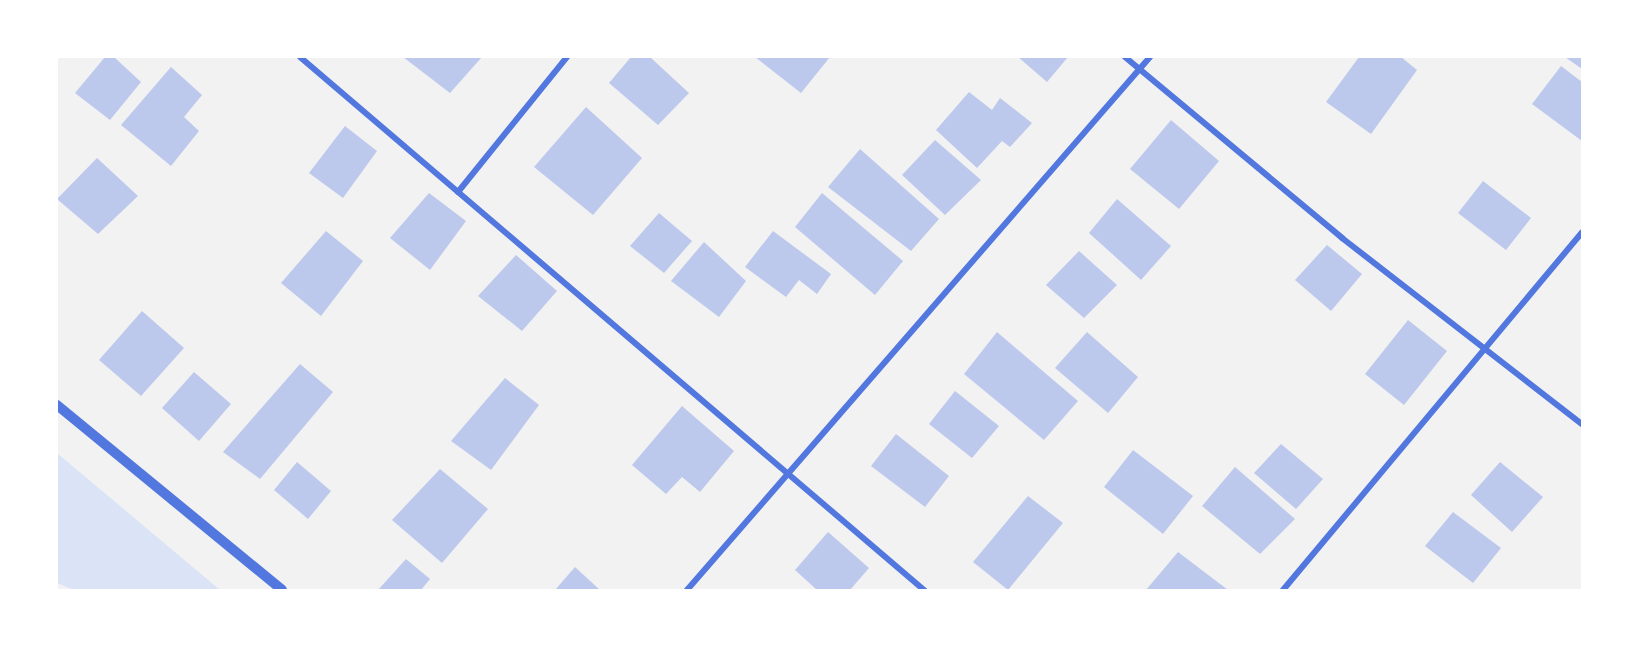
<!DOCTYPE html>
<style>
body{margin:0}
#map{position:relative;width:1639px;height:647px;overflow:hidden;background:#f2f2f2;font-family:Helvetica,sans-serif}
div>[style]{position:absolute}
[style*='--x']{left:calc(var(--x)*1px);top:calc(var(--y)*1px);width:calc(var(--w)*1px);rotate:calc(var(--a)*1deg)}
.green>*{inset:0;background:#dbe4f7}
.building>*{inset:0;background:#bdc9ec}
.minor>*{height:6px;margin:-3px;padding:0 3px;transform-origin:3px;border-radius:3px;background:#5277de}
.tertiary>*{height:10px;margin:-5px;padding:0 5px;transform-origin:5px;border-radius:5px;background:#5277de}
span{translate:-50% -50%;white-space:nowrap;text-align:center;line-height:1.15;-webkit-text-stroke:6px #fff;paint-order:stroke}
.frame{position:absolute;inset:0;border:58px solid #fff;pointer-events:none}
</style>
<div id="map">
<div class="green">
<i style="clip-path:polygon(57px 453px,220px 590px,74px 590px,57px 583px)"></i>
</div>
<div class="building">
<i style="clip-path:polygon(105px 57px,114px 57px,141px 82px,110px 120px,75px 93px)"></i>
<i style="clip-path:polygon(403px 57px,482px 57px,450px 93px)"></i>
<i style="clip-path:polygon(631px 57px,650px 57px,689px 93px,658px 125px,609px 83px)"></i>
<i style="clip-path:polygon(755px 57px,830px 57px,801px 93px)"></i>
<i style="clip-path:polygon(1018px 57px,1068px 57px,1047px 82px)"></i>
<i style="clip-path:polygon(1359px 57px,1401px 57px,1417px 70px,1371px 134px,1326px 102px)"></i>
<i style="clip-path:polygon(1565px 57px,1582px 57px,1582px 69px)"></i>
<i style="clip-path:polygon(1561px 66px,1582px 82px,1582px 141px,1532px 104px)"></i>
<i style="clip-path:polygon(171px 67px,202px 95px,184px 117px,199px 131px,171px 166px,121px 125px)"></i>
<i style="clip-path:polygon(969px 92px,992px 110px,1000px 98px,1032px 123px,1010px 147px,1002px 141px,977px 168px,936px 130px)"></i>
<i style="clip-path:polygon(586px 107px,642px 158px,593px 215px,534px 167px)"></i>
<i style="clip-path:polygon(1171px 120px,1219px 161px,1179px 209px,1130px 169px)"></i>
<i style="clip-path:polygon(345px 126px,377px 151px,343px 198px,309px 173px)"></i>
<i style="clip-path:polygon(935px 140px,981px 180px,945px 215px,902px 175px)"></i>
<i style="clip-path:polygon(860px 149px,939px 219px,911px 251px,828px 187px)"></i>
<i style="clip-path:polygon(97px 158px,138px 196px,98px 234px,57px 199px)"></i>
<i style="clip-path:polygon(1483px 181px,1531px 218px,1506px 250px,1458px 213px)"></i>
<i style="clip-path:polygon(429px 193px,466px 221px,430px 270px,390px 238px)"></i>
<i style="clip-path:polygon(822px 193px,903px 261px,875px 295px,795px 227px)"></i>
<i style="clip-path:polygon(1117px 199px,1171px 246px,1141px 280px,1089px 233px)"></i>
<i style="clip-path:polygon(659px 213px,692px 241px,664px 273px,630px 246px)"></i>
<i style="clip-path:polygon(326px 231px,363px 261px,321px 316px,281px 283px)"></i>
<i style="clip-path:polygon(773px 231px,831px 274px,817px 294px,799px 280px,786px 297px,745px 267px)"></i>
<i style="clip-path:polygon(704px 242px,746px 281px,719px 317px,671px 281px)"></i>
<i style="clip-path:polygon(1327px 245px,1362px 274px,1331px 311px,1295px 280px)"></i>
<i style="clip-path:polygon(1079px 251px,1117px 285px,1084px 318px,1046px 285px)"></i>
<i style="clip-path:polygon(516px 255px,557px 291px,522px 331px,478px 296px)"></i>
<i style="clip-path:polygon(142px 311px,184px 348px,141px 396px,99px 360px)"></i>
<i style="clip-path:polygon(1408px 320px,1447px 351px,1404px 405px,1365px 374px)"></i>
<i style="clip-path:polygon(997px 332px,1078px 401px,1044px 440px,964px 374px)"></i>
<i style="clip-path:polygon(1087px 332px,1138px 377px,1108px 413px,1055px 368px)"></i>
<i style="clip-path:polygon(300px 364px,333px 392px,260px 479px,223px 452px)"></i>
<i style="clip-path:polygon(194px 372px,231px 404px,199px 441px,162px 408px)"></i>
<i style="clip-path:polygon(505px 378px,539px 405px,491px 470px,451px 441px)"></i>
<i style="clip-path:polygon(955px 391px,999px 426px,972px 458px,929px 424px)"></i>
<i style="clip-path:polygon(682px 406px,734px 451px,700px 492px,682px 477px,666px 494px,632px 465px)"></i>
<i style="clip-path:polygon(896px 434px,949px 476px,925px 507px,871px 466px)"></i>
<i style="clip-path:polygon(1281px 444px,1323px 479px,1296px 509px,1254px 473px)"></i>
<i style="clip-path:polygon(1133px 450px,1193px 496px,1163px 534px,1104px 487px)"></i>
<i style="clip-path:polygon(297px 462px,331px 491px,308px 519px,274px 490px)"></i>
<i style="clip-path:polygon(1500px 462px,1543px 497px,1512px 532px,1471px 495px)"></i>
<i style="clip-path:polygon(1235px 467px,1295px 519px,1260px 554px,1202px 506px)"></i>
<i style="clip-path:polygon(440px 469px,488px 509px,442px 563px,392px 520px)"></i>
<i style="clip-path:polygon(1028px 496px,1063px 523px,1008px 590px,973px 562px)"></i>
<i style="clip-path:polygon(1453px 512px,1501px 548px,1473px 583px,1425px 546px)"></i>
<i style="clip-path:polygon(828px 532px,869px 568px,850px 590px,817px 590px,795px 570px)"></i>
<i style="clip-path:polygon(1178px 552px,1228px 590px,1146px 590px)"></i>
<i style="clip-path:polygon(406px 559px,430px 579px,421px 590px,378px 590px)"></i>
<i style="clip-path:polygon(575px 567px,600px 590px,555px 590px)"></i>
</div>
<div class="minor">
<i style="--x:300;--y:57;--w:821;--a:40.5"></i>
<i style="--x:1125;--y:57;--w:283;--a:39.8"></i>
<i style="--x:1342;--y:238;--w:304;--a:37.8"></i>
<i style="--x:458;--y:192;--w:174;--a:-51.1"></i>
<i style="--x:687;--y:590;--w:706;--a:-49.02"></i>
<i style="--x:1283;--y:590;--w:466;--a:-50.1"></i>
</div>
<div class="tertiary">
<i style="--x:57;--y:405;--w:291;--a:39.4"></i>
</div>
<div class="frame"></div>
</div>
